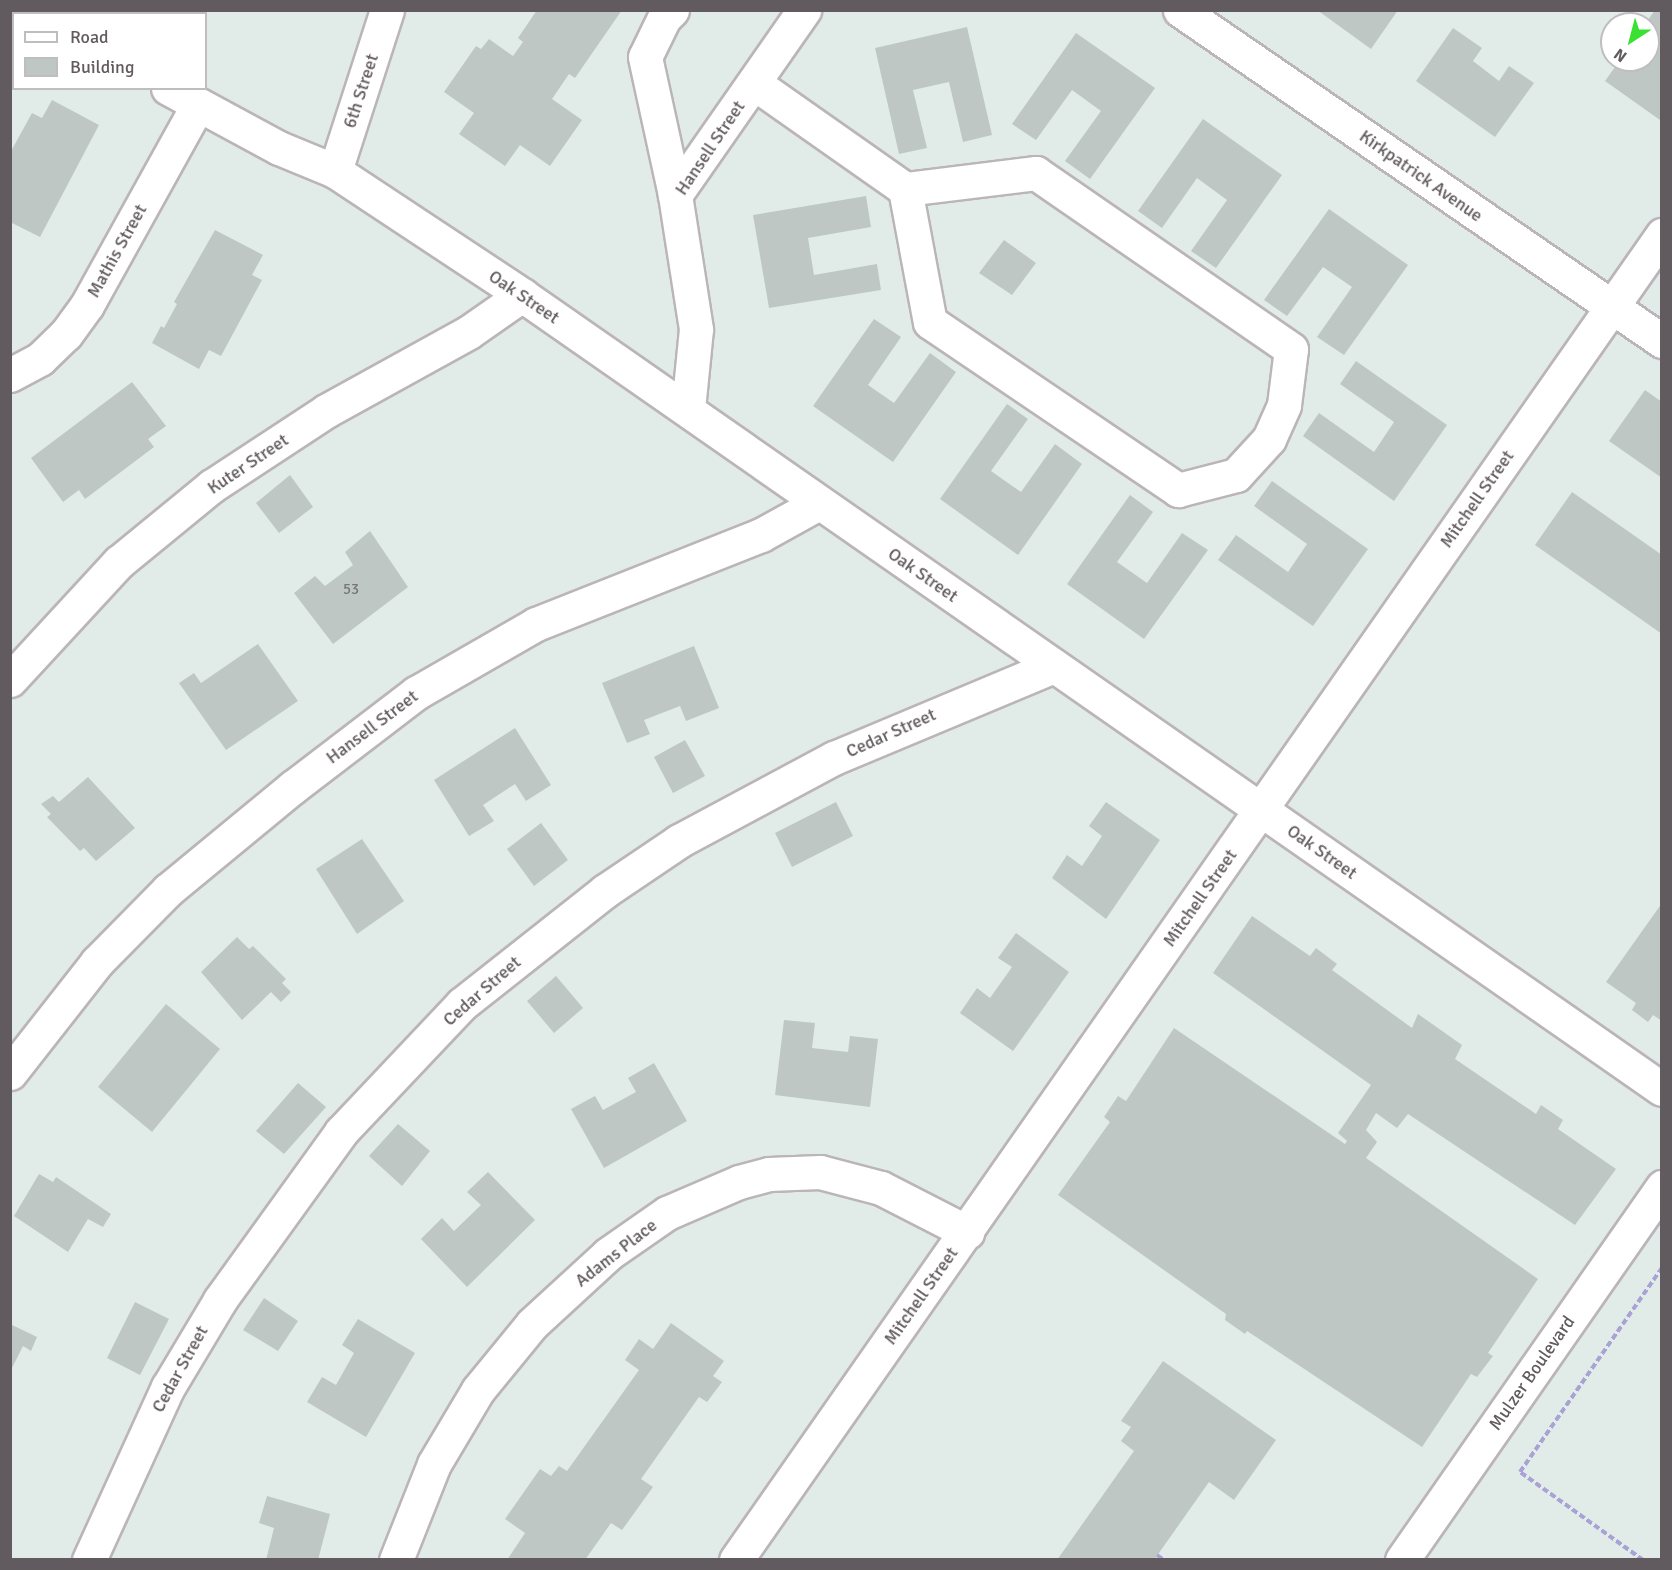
<!DOCTYPE html>
<style>
body{margin:0}
#map{position:relative;width:1672px;height:1570px;overflow:hidden;background:#e1ece8;font-family:Signika,sans-serif}
div>[style]{position:absolute}
[style*='--x']{left:calc(var(--x)*1px);top:calc(var(--y)*1px);width:calc(var(--w)*1px);rotate:calc(var(--a)*1deg)}
.building>*{inset:0;background:#bec7c3}
.path>*{height:4px;margin-top:-2px;transform-origin:0;background:repeating-linear-gradient(90deg,#a9a2d4 0 6px,transparent 0 9px)}
.roads{filter:drop-shadow(2px 0 #bbb4b8) drop-shadow(-2px 0 #bbb4b8) drop-shadow(0 2px #bbb4b8) drop-shadow(0 -2px #bbb4b8)}
.minor>*{height:33px;margin:-16.5px;padding:0 16.5px;transform-origin:16.5px;border-radius:16.5px;background:#fff}
span{translate:-50% -50%;white-space:nowrap;text-align:center;line-height:1.15;-webkit-text-stroke:4.5px #fff;paint-order:stroke}
.number-label{font-size:15px;color:#787577}
.number-label span{-webkit-text-stroke-width:0}
.street-label{font-size:18px;color:#615a5e}
.frame{position:absolute;inset:0;border:12px solid #615a5e;pointer-events:none}
.legend{position:absolute;left:12px;top:12px;width:195px;height:78px;box-sizing:border-box;background:#fff;border:2px solid #c0bdbf;margin:0;padding:8px 10px;list-style:none;font-size:18px;color:#615a5e}
.legend li{display:flex;align-items:center;gap:12px;height:30px}
.legend b{width:30px;border:2px solid #c0bdbf}
.north{position:absolute;left:1600px;top:12px;width:60px;height:60px;box-sizing:border-box;background:#fff;border:2px solid #c0bdbf;border-radius:50%;rotate:216deg;font-size:16px;font-weight:700;line-height:24px;text-align:center;color:#615a5e}
.north::after{content:'';display:block;margin:auto;width:21px;height:27px;background:#3ae132;clip-path:polygon(50% 0,100% 100%,50% 72%,0 100%)}
</style>
<div id="map">
<div class="building">
<i style="clip-path:polygon(537px 10px,622px 10px,575px 78px,569px 74px,552px 99px,582px 120px,550px 166px,520px 145px,505px 166px,459px 134px,474px 113px,444px 92px,476px 46px,481px 49px,489px 39px,513px 56px,523px 42px,518px 38px)"></i>
<i style="clip-path:polygon(1317px 10px,1398px 10px,1371px 49px)"></i>
<i style="clip-path:polygon(1655px 10px,1662px 10px,1660px 120px,1605px 81px,1620px 60px,1638px 68px,1648px 60px,1657px 40px,1648px 34px,1645px 24px)"></i>
<i style="clip-path:polygon(967px 27px,992px 135px,963px 142px,949px 82px,913px 90px,927px 148px,899px 154px,875px 48px)"></i>
<i style="clip-path:polygon(1453px 28px,1482px 48px,1473px 61px,1499px 81px,1509px 66px,1534px 83px,1495px 137px,1416px 81px)"></i>
<i style="clip-path:polygon(1076px 33px,1155px 88px,1090px 179px,1065px 161px,1101px 111px,1072px 90px,1036px 140px,1012px 124px)"></i>
<i style="clip-path:polygon(52px 100px,99px 125px,40px 237px,10px 222px,10px 153px,32px 113px,42px 118px)"></i>
<i style="clip-path:polygon(1203px 119px,1282px 175px,1216px 268px,1191px 251px,1227px 200px,1197px 178px,1162px 228px,1138px 211px)"></i>
<i style="clip-path:polygon(866px 196px,871px 227px,808px 238px,814px 275px,877px 264px,881px 290px,769px 308px,753px 215px)"></i>
<i style="clip-path:polygon(1329px 209px,1408px 265px,1344px 355px,1317px 337px,1352px 287px,1323px 267px,1287px 316px,1264px 300px)"></i>
<i style="clip-path:polygon(215px 230px,263px 255px,252px 275px,262px 280px,221px 356px,209px 350px,199px 369px,152px 343px,161px 326px,164px 328px,177px 304px,174px 302px)"></i>
<i style="clip-path:polygon(1004px 240px,1036px 263px,1012px 295px,979px 273px)"></i>
<i style="clip-path:polygon(874px 319px,901px 337px,868px 385px,894px 403px,930px 353px,956px 372px,893px 462px,813px 406px)"></i>
<i style="clip-path:polygon(1356px 361px,1447px 425px,1394px 501px,1303px 436px,1319px 413px,1374px 452px,1394px 422px,1340px 384px)"></i>
<i style="clip-path:polygon(132px 382px,166px 426px,148px 439px,154px 447px,85px 499px,79px 490px,63px 502px,31px 458px)"></i>
<i style="clip-path:polygon(1645px 390px,1662px 402px,1662px 478px,1609px 441px)"></i>
<i style="clip-path:polygon(1007px 404px,1028px 419px,991px 471px,1021px 492px,1055px 444px,1082px 464px,1018px 555px,940px 499px)"></i>
<i style="clip-path:polygon(290px 475px,313px 507px,279px 533px,256px 503px)"></i>
<i style="clip-path:polygon(1272px 481px,1368px 549px,1313px 626px,1218px 560px,1236px 535px,1288px 572px,1307px 544px,1254px 506px)"></i>
<i style="clip-path:polygon(1572px 492px,1662px 555px,1662px 634px,1535px 545px)"></i>
<i style="clip-path:polygon(1130px 495px,1153px 512px,1117px 562px,1147px 583px,1182px 533px,1208px 550px,1144px 639px,1067px 584px)"></i>
<i style="clip-path:polygon(370px 531px,408px 587px,333px 644px,294px 593px,315px 576px,325px 586px,353px 565px,345px 552px)"></i>
<i style="clip-path:polygon(258px 644px,298px 701px,226px 750px,179px 683px,194px 673px,201px 683px)"></i>
<i style="clip-path:polygon(694px 646px,719px 708px,686px 721px,680px 706px,644px 720px,650px 734px,627px 743px,602px 683px)"></i>
<i style="clip-path:polygon(515px 728px,551px 785px,526px 801px,515px 784px,483px 805px,494px 821px,469px 836px,434px 780px)"></i>
<i style="clip-path:polygon(685px 740px,705px 776px,673px 793px,654px 757px)"></i>
<i style="clip-path:polygon(88px 777px,135px 828px,96px 861px,84px 848px,80px 851px,47px 817px,51px 814px,41px 804px,53px 796px,59px 802px)"></i>
<i style="clip-path:polygon(836px 802px,853px 836px,792px 867px,775px 833px)"></i>
<i style="clip-path:polygon(1106px 802px,1160px 840px,1106px 919px,1052px 878px,1067px 855px,1082px 866px,1102px 836px,1089px 826px)"></i>
<i style="clip-path:polygon(541px 823px,568px 860px,534px 886px,507px 849px)"></i>
<i style="clip-path:polygon(362px 839px,404px 901px,357px 934px,316px 869px)"></i>
<i style="clip-path:polygon(1662px 903px,1662px 1021px,1653px 1015px,1648px 1022px,1632px 1010px,1636px 1003px,1606px 982px)"></i>
<i style="clip-path:polygon(1252px 916px,1310px 956px,1316px 948px,1337px 964px,1332px 970px,1412px 1028px,1418px 1014px,1462px 1045px,1455px 1059px,1536px 1114px,1541px 1105px,1563px 1120px,1558px 1129px,1616px 1169px,1575px 1225px,1408px 1114px,1397px 1128px,1376px 1113px,1366px 1130px,1377px 1142px,1366px 1158px,1538px 1279px,1488px 1353px,1493px 1356px,1477px 1377px,1471px 1374px,1422px 1447px,1247px 1331px,1245px 1334px,1225px 1320px,1226px 1314px,1058px 1195px,1110px 1122px,1104px 1117px,1118px 1096px,1126px 1101px,1174px 1028px,1345px 1144px,1347px 1141px,1338px 1133px,1371px 1085px,1213px 973px)"></i>
<i style="clip-path:polygon(1016px 933px,1069px 972px,1013px 1051px,960px 1013px,977px 988px,990px 998px,1012px 967px,998px 958px)"></i>
<i style="clip-path:polygon(237px 937px,249px 949px,253px 946px,286px 979px,282px 983px,291px 992px,281px 1002px,271px 992px,242px 1020px,201px 972px)"></i>
<i style="clip-path:polygon(556px 976px,583px 1008px,554px 1033px,527px 1001px)"></i>
<i style="clip-path:polygon(166px 1004px,220px 1049px,152px 1132px,98px 1087px)"></i>
<i style="clip-path:polygon(784px 1020px,815px 1023px,812px 1048px,848px 1052px,850px 1036px,878px 1039px,870px 1107px,775px 1095px)"></i>
<i style="clip-path:polygon(654px 1063px,687px 1121px,604px 1168px,571px 1109px,595px 1096px,603px 1110px,636px 1092px,628px 1078px)"></i>
<i style="clip-path:polygon(298px 1083px,326px 1107px,284px 1154px,256px 1131px)"></i>
<i style="clip-path:polygon(398px 1124px,430px 1151px,402px 1186px,369px 1156px)"></i>
<i style="clip-path:polygon(488px 1172px,535px 1220px,467px 1287px,421px 1239px,442px 1218px,454px 1231px,481px 1205px,467px 1192px)"></i>
<i style="clip-path:polygon(39px 1174px,53px 1182px,56px 1177px,111px 1214px,103px 1227px,88px 1219px,68px 1252px,14px 1216px)"></i>
<i style="clip-path:polygon(264px 1298px,298px 1321px,278px 1351px,243px 1330px)"></i>
<i style="clip-path:polygon(135px 1302px,169px 1319px,140px 1375px,107px 1358px)"></i>
<i style="clip-path:polygon(358px 1319px,415px 1353px,366px 1437px,307px 1402px,322px 1377px,336px 1385px,354px 1353px,342px 1345px)"></i>
<i style="clip-path:polygon(671px 1323px,724px 1361px,713px 1376px,722px 1382px,707px 1402px,699px 1397px,641px 1479px,653px 1487px,622px 1530px,611px 1523px,585px 1560px,507px 1560px,525px 1533px,505px 1519px,540px 1469px,551px 1476px,559px 1466px,567px 1471px,639px 1370px,625px 1360px,639px 1339px,653px 1349px)"></i>
<i style="clip-path:polygon(10px 1324px,37px 1337px,31px 1351px,23px 1346px,10px 1372px)"></i>
<i style="clip-path:polygon(1163px 1361px,1276px 1440px,1234px 1500px,1209px 1482px,1154px 1560px,1057px 1560px,1134px 1451px,1121px 1441px,1131px 1427px,1121px 1421px)"></i>
<i style="clip-path:polygon(267px 1496px,330px 1514px,318px 1560px,266px 1560px,274px 1528px,259px 1523px)"></i>
</div>
<div class="path">
<i style="--x:1157;--y:1555;--w:9;--a:36"></i>
<i style="--x:1643;--y:1560;--w:151;--a:-144.4"></i>
<i style="--x:1520;--y:1472;--w:249;--a:-55.2"></i>
</div>
<div class="roads">
<div class="minor">
<i style="--x:19;--y:10;--w:7;--a:34"></i>
<i style="--x:672;--y:10;--w:11;--a:135"></i>
<i style="--x:664;--y:18;--w:43;--a:116"></i>
<i style="--x:645;--y:57;--w:141;--a:77.7"></i>
<i style="--x:1180;--y:10;--w:585;--a:34.48"></i>
<i style="--x:754;--y:83;--w:184;--a:35.1"></i>
<i style="--x:905;--y:189;--w:135;--a:79.4"></i>
<i style="--x:930;--y:322;--w:300;--a:34.1"></i>
<i style="--x:1178;--y:490;--w:60;--a:-14.5"></i>
<i style="--x:1236;--y:475;--w:49;--a:-47.5"></i>
<i style="--x:1269;--y:439;--w:37;--a:-66"></i>
<i style="--x:1284;--y:405;--w:56;--a:-82.9"></i>
<i style="--x:1291;--y:349;--w:310;--a:-145.4"></i>
<i style="--x:1036;--y:173;--w:132;--a:173"></i>
<i style="--x:168;--y:88;--w:126;--a:28.4"></i>
<i style="--x:279;--y:148;--w:61;--a:22.3"></i>
<i style="--x:335;--y:171;--w:224;--a:33.5"></i>
<i style="--x:522;--y:295;--w:1389;--a:34.86"></i>
<i style="--x:335;--y:171;--w:169;--a:-72.1"></i>
<i style="--x:10;--y:375;--w:34;--a:-28"></i>
<i style="--x:40;--y:359;--w:36;--a:-44"></i>
<i style="--x:66;--y:334;--w:36;--a:-54"></i>
<i style="--x:87;--y:305;--w:229;--a:-61"></i>
<i style="--x:688;--y:409;--w:80;--a:-84.3"></i>
<i style="--x:696;--y:329;--w:136;--a:-98.9"></i>
<i style="--x:675;--y:195;--w:226;--a:-55.1"></i>
<i style="--x:10;--y:680;--w:161;--a:-47.3"></i>
<i style="--x:119;--y:562;--w:120;--a:-39.3"></i>
<i style="--x:212;--y:486;--w:136;--a:-33.3"></i>
<i style="--x:326;--y:411;--w:163;--a:-28.9"></i>
<i style="--x:469;--y:332;--w:65;--a:-34.9"></i>
<i style="--x:10;--y:1073;--w:141;--a:-51.9"></i>
<i style="--x:97;--y:962;--w:101;--a:-45.4"></i>
<i style="--x:168;--y:890;--w:162;--a:-39.5"></i>
<i style="--x:293;--y:787;--w:155;--a:-37.4"></i>
<i style="--x:416;--y:693;--w:138;--a:-29.9"></i>
<i style="--x:536;--y:624;--w:242;--a:-21.6"></i>
<i style="--x:761;--y:535;--w:66;--a:-28.9"></i>
<i style="--x:89;--y:1560;--w:190;--a:-65.5"></i>
<i style="--x:168;--y:1387;--w:101;--a:-59.1"></i>
<i style="--x:220;--y:1300;--w:207;--a:-54.2"></i>
<i style="--x:341;--y:1132;--w:176;--a:-46.6"></i>
<i style="--x:462;--y:1004;--w:182;--a:-38.3"></i>
<i style="--x:605;--y:891;--w:89;--a:-34"></i>
<i style="--x:679;--y:841;--w:176;--a:-28.2"></i>
<i style="--x:834;--y:758;--w:238;--a:-22.7"></i>
<i style="--x:396;--y:1560;--w:103;--a:-68.4"></i>
<i style="--x:434;--y:1464;--w:86;--a:-59.3"></i>
<i style="--x:478;--y:1390;--w:85;--a:-50.7"></i>
<i style="--x:532;--y:1324;--w:103;--a:-42.6"></i>
<i style="--x:608;--y:1254;--w:72;--a:-34.8"></i>
<i style="--x:667;--y:1213;--w:78;--a:-23.3"></i>
<i style="--x:739;--y:1182;--w:31;--a:-15"></i>
<i style="--x:769;--y:1174;--w:51;--a:-2.2"></i>
<i style="--x:820;--y:1172;--w:63;--a:14.7"></i>
<i style="--x:881;--y:1188;--w:97;--a:27.1"></i>
<i style="--x:736;--y:1560;--w:1617;--a:-55.05"></i>
<i style="--x:1402;--y:1560;--w:455;--a:-55.1"></i>
</div>
</div>
<div class="number-label">
<span style="left:351px;top:590px">53</span>
</div>
<div class="street-label">
<span style="left:361px;top:91px;rotate:-72deg">6th Street</span>
<span style="left:710px;top:148px;rotate:-56deg">Hansell Street</span>
<span style="left:1421px;top:176px;rotate:35deg">Kirkpatrick Avenue</span>
<span style="left:117px;top:251px;rotate:-61deg">Mathis Street</span>
<span style="left:524px;top:297px;rotate:34deg">Oak Street</span>
<span style="left:248px;top:464px;rotate:-34deg">Kuter Street</span>
<span style="left:1477px;top:499px;rotate:-55deg">Mitchell Street</span>
<span style="left:923px;top:575px;rotate:35deg">Oak Street</span>
<span style="left:372px;top:727px;rotate:-37deg">Hansell Street</span>
<span style="left:891px;top:733px;rotate:-24deg">Cedar Street</span>
<span style="left:1322px;top:852px;rotate:35deg">Oak Street</span>
<span style="left:1200px;top:898px;rotate:-55deg">Mitchell Street</span>
<span style="left:482px;top:991px;rotate:-41deg">Cedar Street</span>
<span style="left:616px;top:1253px;rotate:-38deg">Adams Place</span>
<span style="left:921px;top:1296px;rotate:-55deg">Mitchell Street</span>
<span style="left:180px;top:1369px;rotate:-61deg">Cedar Street</span>
<span style="left:1532px;top:1373px;rotate:-55deg">Mulzer Boulevard</span>
</div>
<div class="frame"></div>
<ul class="legend">
<li><b style="height:8px;background:#fff"></b>Road</li>
<li><b style="height:16px;background:#bec7c3"></b>Building</li>
</ul>
<div class="north">N</div>
</div>
